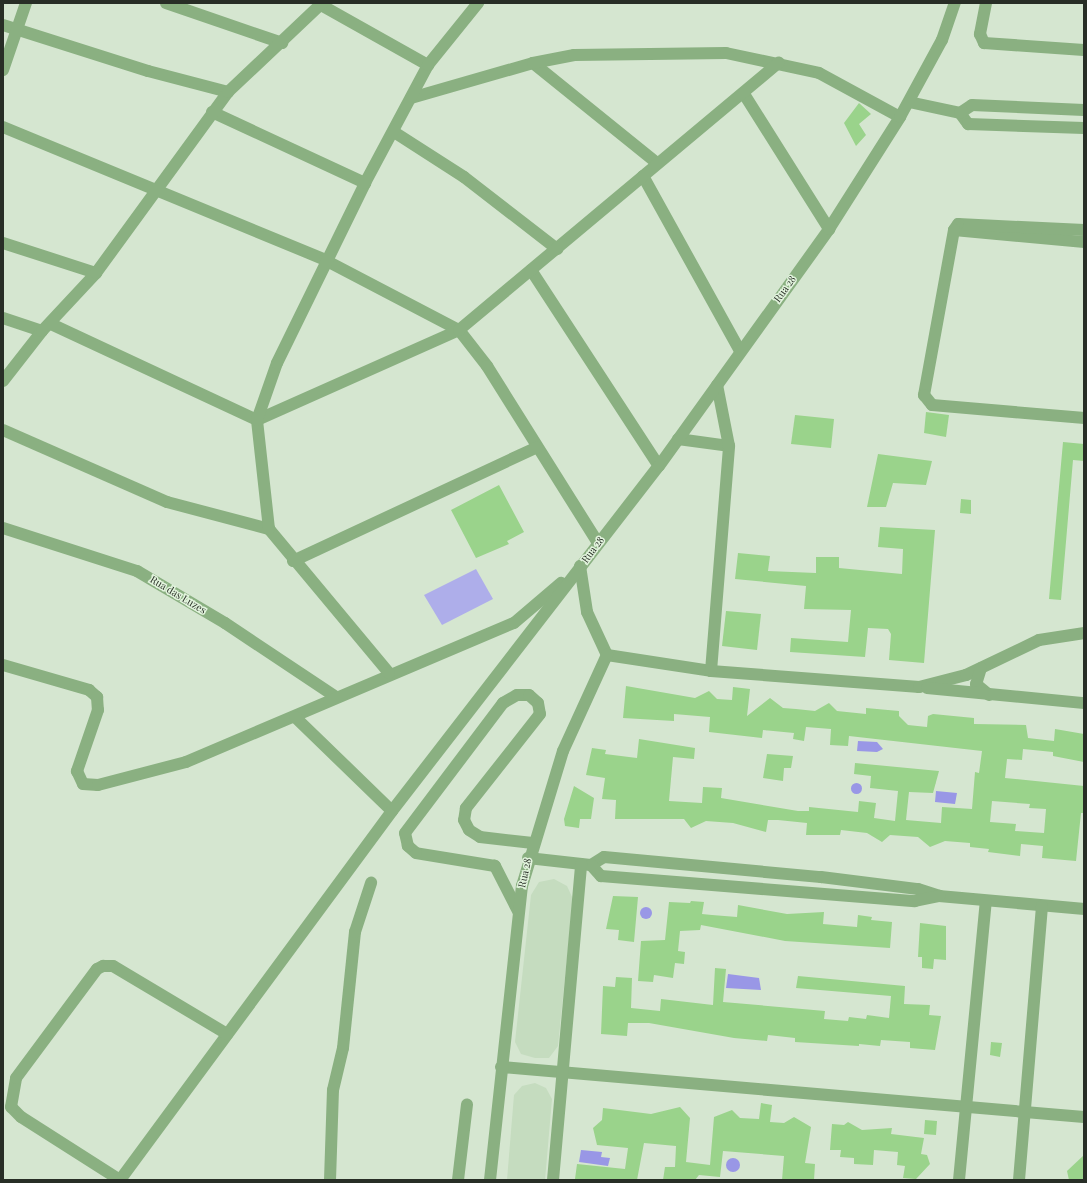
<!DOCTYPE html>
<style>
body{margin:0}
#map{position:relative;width:1087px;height:1183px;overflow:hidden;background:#d5e6d0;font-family:"Playfair Display",serif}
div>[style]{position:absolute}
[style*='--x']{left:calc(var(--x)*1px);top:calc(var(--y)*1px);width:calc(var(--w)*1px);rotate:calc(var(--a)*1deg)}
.built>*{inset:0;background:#c5dcbf}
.green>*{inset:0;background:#aeaeea}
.water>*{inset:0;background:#9997e6}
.round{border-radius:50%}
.building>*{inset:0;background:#9ad38b}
.minor>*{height:12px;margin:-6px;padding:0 6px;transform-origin:6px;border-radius:6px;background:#8ab081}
span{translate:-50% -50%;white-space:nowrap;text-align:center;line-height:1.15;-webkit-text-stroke:3px #e2f4dd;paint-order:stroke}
.street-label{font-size:10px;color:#282e26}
.frame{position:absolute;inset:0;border:4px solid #282e26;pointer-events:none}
</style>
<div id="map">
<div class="built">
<i style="clip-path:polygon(554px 879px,567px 886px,573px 899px,558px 1046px,549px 1058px,535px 1058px,521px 1054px,515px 1042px,531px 895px,539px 882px)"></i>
<i style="clip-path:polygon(535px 1083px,546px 1088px,552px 1099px,545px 1180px,507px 1180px,514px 1095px,522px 1086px)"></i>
</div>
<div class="green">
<i style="clip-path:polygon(476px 569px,493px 599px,442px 625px,424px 595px)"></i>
</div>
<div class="water">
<i style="clip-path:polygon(858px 741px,877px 742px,883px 749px,877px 752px,857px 751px)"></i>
<i class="round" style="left:850.5px;top:782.5px;width:11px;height:11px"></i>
<i style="clip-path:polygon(936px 791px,957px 793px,955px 804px,935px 802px)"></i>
<i class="round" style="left:640px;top:907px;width:12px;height:12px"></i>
<i style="clip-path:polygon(728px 974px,759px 978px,761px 990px,726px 988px)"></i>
<i style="clip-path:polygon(581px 1150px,602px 1152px,601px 1157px,610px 1158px,608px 1166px,579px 1162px)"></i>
<i class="round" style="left:726px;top:1158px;width:14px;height:14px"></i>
</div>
<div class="building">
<i style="clip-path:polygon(859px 103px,871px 114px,859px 124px,866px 135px,856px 146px,844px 123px)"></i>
<i style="clip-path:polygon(926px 412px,949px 415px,946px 437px,924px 433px)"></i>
<i style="clip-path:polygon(795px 415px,834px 419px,831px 448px,791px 444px)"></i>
<i style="clip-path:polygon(1063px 442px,1084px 444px,1084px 461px,1073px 460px,1061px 600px,1049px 599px)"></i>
<i style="clip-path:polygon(878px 454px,932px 461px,926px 485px,893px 483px,886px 507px,867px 507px)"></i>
<i style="clip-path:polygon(499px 485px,524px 532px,507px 541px,509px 544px,476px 558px,451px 510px)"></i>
<i style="clip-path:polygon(961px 499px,971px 500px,971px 514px,960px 513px)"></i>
<i style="clip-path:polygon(880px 527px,935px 530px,924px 663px,889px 660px,891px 634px,888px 629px,868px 628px,865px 657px,790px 652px,791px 638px,848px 642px,851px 610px,804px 609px,806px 586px,735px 579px,738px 553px,770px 556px,768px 571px,816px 573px,816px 557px,839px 557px,839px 568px,902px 574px,903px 549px,878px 547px)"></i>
<i style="clip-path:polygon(726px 611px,761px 614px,757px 650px,722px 646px)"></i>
<i style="clip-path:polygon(evenodd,626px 686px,695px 698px,709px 691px,717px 699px,732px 700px,733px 687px,750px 689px,747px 716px,770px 698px,783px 708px,796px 709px,815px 711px,829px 703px,837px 711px,866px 714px,866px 708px,899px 711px,899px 716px,908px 725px,927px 727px,928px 716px,933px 714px,974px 718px,974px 724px,1026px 725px,1028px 738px,1054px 741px,1055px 729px,1084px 734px,1084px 762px,1053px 756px,1053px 752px,1023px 749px,1022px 760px,1007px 759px,1005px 778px,1084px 786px,1084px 813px,1081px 813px,1076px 861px,1042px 858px,1043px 846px,1021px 844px,1020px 856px,988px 852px,989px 849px,970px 847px,970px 843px,945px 841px,930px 847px,918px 837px,890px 835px,882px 842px,867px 833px,841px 830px,840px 835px,806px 835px,807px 823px,778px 820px,768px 820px,766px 832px,733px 823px,706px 821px,691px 828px,684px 819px,615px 819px,616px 800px,602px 799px,605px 778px,586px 775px,592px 748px,606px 750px,605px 754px,637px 758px,639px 739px,695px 748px,694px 759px,673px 757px,669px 801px,702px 803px,703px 787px,722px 788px,721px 798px,798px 811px,809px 811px,809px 807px,858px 812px,859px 801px,876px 803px,874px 818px,895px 821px,898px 791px,870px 788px,871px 776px,854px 774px,855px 763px,939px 771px,933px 793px,909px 792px,906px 820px,941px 823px,942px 807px,972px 809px,975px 772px,979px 773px,982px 751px,849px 736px,848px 746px,830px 745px,831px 729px,806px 727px,804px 741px,793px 739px,794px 733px,763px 730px,762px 738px,709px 732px,710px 717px,674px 714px,674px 721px,623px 718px,626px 686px,992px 801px,1030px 804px,1029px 808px,1046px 809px,1044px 833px,1015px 831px,1016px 824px,990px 822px,992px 801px)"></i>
<i style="clip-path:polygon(767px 754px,793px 756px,791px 768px,784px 768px,783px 781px,763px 778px)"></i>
<i style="clip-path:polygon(574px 786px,594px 798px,591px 819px,580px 819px,579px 828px,565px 826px,564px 819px)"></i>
<i style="clip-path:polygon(613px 896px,638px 897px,634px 942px,618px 940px,619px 930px,606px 929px)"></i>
<i style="clip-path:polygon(691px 901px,704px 902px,702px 914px,712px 915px,737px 917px,738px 905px,787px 914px,824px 912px,823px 924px,857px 927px,858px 915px,872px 917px,871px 920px,892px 922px,890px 948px,785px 941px,701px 925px,700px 930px,680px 931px,678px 951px,685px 952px,684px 964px,675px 963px,673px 978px,654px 975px,653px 982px,638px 981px,641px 941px,665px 940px,669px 902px,690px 903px)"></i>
<i style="clip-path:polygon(920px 923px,946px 926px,946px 960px,934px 959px,933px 969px,922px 968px,922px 957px,918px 957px)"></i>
<i style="clip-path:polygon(715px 968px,726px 969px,723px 1002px,825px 1011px,824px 1019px,848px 1021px,849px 1017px,866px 1019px,867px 1015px,889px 1018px,891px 996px,796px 988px,798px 976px,905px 986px,904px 1004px,930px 1005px,929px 1015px,941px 1016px,935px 1050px,910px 1048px,910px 1042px,881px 1040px,880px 1046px,859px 1044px,859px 1046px,795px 1042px,795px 1038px,768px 1035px,767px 1041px,734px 1038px,649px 1023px,628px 1023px,627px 1036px,601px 1034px,603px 986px,615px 987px,616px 977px,632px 978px,631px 1008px,660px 1011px,661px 999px,713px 1005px)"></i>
<i style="clip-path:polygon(991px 1042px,1002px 1043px,1000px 1057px,990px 1055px)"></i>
<i style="clip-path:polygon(761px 1103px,772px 1105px,770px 1122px,784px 1123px,794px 1117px,811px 1127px,805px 1163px,815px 1164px,814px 1180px,782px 1180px,784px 1156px,723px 1151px,720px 1177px,699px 1175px,695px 1180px,663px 1180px,665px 1167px,675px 1167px,676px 1146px,644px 1143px,637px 1180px,575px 1179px,577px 1164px,625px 1169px,628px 1148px,597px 1145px,593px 1128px,602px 1120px,603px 1108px,651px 1114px,680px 1107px,690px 1118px,686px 1162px,710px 1165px,714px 1117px,732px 1110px,740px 1118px,759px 1119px)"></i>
<i style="clip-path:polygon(925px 1120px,937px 1121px,936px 1135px,924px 1134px)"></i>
<i style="clip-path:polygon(848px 1122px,862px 1130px,892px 1128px,891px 1134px,924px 1138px,921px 1154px,927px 1155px,930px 1164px,916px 1179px,903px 1178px,905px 1166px,897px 1165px,898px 1152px,874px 1150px,873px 1165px,854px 1164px,854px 1158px,840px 1157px,841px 1150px,830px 1150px,832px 1124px,844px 1125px)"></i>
<i style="clip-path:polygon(1084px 1155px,1084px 1180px,1069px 1180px,1067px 1171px)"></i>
</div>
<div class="minor">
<i style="--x:166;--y:3;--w:123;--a:19"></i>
<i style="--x:986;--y:3;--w:32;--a:101"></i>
<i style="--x:980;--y:34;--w:10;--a:66"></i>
<i style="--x:984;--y:43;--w:100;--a:4"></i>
<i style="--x:321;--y:5;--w:123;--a:29.3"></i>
<i style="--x:3;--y:25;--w:152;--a:17.6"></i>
<i style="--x:148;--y:71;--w:83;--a:14.7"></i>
<i style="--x:533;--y:63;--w:159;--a:38.9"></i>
<i style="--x:3;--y:70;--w:71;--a:-71.1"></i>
<i style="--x:744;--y:94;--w:160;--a:57.8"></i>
<i style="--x:411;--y:98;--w:127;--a:-16"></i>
<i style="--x:533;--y:63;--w:42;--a:-11"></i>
<i style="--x:574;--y:55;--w:152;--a:-0.8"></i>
<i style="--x:726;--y:53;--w:95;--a:12.1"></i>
<i style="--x:819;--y:73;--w:92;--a:28.5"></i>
<i style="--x:909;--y:102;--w:52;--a:12.2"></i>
<i style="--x:960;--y:113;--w:14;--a:54"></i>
<i style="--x:968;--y:124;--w:116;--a:2"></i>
<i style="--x:212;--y:112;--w:169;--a:24.9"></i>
<i style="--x:960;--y:113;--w:14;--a:-34"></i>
<i style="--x:972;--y:105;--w:112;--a:2.6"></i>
<i style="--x:3;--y:127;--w:348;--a:22.4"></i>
<i style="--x:325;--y:260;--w:151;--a:27.6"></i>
<i style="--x:459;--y:330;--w:46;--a:52.1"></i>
<i style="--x:487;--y:366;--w:209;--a:57.9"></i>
<i style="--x:394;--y:132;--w:83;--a:32.7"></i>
<i style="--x:464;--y:177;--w:118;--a:37.7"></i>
<i style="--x:643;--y:176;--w:200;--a:61"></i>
<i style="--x:954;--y:230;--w:131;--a:5.3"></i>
<i style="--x:1084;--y:230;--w:126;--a:-177.3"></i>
<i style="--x:958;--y:224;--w:7;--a:124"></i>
<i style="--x:954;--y:230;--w:168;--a:100.3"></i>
<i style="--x:924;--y:395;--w:13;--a:51"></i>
<i style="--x:932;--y:405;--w:153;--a:4.9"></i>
<i style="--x:3;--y:243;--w:98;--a:17.9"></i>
<i style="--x:531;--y:270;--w:234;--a:56.9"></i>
<i style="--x:3;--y:318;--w:41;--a:18.4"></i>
<i style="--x:51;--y:324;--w:227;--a:25"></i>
<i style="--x:257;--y:420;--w:221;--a:-24"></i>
<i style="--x:459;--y:330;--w:417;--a:-39.9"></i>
<i style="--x:3;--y:381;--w:63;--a:-52"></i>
<i style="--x:42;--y:331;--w:79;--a:-47"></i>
<i style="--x:96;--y:273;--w:224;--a:-53.9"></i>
<i style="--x:228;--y:92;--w:129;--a:-43.4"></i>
<i style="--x:3;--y:430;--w:179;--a:23.7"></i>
<i style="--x:167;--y:502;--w:106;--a:14.8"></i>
<i style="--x:678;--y:439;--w:51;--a:7.8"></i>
<i style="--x:3;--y:528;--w:141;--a:17.8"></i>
<i style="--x:137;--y:571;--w:102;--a:30.6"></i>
<i style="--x:225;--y:623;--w:133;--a:33.7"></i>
<i style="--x:293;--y:561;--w:269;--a:-25"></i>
<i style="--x:580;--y:566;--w:47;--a:81.3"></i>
<i style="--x:587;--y:612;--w:47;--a:65.1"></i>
<i style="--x:607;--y:655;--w:105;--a:8.7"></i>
<i style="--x:711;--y:671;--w:209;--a:4.4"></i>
<i style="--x:919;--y:687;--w:49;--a:-14.3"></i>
<i style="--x:966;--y:675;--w:81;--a:-25.6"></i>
<i style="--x:1039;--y:640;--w:46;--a:-8.8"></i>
<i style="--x:3;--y:665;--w:90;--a:16.2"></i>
<i style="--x:89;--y:690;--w:11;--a:41"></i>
<i style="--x:97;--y:697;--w:13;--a:86"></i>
<i style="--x:98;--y:710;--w:65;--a:109"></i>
<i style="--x:77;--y:771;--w:14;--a:65"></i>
<i style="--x:83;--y:784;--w:15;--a:4"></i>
<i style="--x:98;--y:785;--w:91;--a:-14.6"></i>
<i style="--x:186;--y:762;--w:356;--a:-23"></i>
<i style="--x:514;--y:623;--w:62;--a:-40.4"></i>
<i style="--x:981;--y:668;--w:17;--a:107"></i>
<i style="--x:976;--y:684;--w:17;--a:40"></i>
<i style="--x:711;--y:671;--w:226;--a:-85.4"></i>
<i style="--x:729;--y:446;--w:62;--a:-101.1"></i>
<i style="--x:389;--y:673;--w:187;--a:-129.8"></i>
<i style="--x:269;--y:529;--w:110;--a:-96.3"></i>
<i style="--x:257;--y:420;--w:60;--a:-70.7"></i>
<i style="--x:277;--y:363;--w:200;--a:-63.9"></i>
<i style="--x:365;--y:183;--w:134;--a:-61.9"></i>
<i style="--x:428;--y:65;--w:80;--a:-51.1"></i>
<i style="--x:927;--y:688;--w:158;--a:5.5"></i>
<i style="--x:295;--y:717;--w:135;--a:44.1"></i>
<i style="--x:528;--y:858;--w:63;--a:6.3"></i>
<i style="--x:591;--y:865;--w:15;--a:-32"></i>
<i style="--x:604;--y:857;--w:218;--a:5.3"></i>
<i style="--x:821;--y:877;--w:98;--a:7.1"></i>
<i style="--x:918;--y:889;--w:22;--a:18"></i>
<i style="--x:939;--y:896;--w:146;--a:5.1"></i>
<i style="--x:591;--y:865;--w:15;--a:48"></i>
<i style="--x:601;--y:876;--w:315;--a:4.6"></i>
<i style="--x:915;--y:901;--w:25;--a:-12"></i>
<i style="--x:518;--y:911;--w:51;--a:-117.1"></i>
<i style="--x:495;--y:866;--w:80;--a:-170.7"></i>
<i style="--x:416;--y:853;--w:11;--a:-139"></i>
<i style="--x:408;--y:846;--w:13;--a:-103"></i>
<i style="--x:405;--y:833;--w:163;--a:-53"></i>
<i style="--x:503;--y:703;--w:16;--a:-30"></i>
<i style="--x:517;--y:695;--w:12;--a:0"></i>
<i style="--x:529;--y:695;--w:12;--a:42"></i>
<i style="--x:538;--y:703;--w:11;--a:80"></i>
<i style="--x:540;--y:714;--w:120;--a:128.2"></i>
<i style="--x:466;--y:808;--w:12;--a:99"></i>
<i style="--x:464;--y:820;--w:11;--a:63"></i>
<i style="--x:469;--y:830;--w:13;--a:32"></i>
<i style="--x:480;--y:837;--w:53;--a:6.5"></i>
<i style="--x:501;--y:1067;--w:585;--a:4.9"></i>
<i style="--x:120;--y:1180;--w:458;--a:-53.6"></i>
<i style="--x:392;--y:811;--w:436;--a:-52.3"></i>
<i style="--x:659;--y:466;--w:292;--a:-54.3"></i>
<i style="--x:829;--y:229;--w:133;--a:-57.6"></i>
<i style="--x:900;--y:117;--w:88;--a:-61.4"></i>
<i style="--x:942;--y:40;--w:39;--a:-71"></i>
<i style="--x:120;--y:1180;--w:117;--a:-147.5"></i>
<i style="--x:21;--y:1117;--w:14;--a:-135"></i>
<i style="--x:11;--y:1107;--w:29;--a:-80"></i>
<i style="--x:16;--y:1078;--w:136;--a:-53.4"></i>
<i style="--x:97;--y:969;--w:7;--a:-27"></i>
<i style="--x:103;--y:966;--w:10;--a:0"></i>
<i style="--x:113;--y:966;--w:133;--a:30.8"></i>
<i style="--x:330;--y:1180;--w:90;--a:-88.1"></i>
<i style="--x:333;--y:1090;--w:43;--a:-76.6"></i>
<i style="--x:343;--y:1048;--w:117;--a:-84.1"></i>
<i style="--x:355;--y:932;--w:52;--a:-71.9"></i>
<i style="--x:458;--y:1180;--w:76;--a:-83.2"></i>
<i style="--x:490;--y:1180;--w:296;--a:-83.8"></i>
<i style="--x:522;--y:886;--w:141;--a:-73.1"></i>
<i style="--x:563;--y:751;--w:106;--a:-65.4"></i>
<i style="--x:553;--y:1180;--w:317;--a:-84.9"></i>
<i style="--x:959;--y:1180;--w:280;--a:-84.5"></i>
<i style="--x:1019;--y:1180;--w:275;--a:-85.2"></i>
</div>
<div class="street-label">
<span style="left:785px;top:289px;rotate:-54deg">Rua 28</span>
<span style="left:593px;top:550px;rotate:-53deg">Rua 28</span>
<span style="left:178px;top:595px;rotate:31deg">Rua das Luzes</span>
<span style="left:525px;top:873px;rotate:-78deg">Rua 28</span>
</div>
<div class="frame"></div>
</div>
